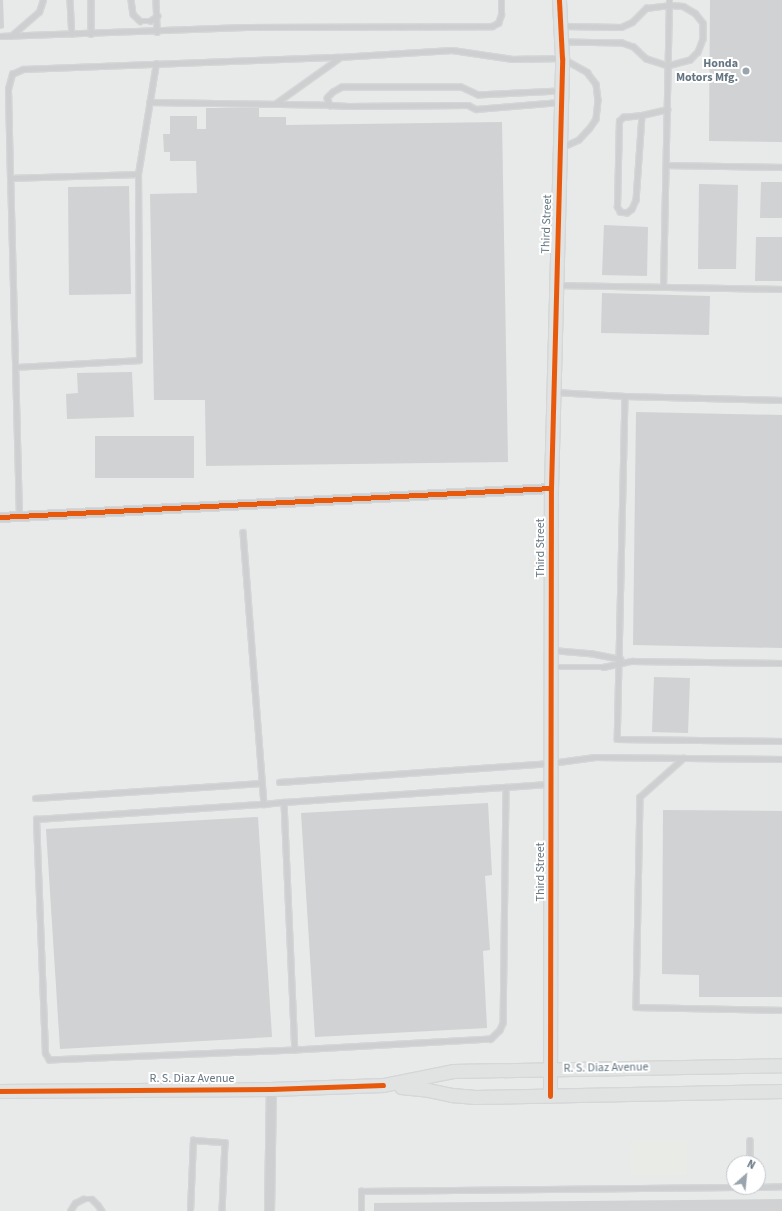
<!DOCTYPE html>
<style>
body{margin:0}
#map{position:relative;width:782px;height:1211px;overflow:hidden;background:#f9f9f9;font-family:"Source Sans 3",sans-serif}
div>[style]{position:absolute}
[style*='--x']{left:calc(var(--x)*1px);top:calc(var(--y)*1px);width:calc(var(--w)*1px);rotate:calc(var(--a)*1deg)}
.built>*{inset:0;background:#e8e9e9}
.green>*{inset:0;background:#e8ebe6}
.building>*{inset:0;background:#d0d2d3}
.roads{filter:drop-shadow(1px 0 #d5d6d7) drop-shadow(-1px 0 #d5d6d7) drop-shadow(0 1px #d5d6d7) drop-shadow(0 -1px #d5d6d7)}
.lane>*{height:4.5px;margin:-2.25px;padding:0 2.25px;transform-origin:2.25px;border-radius:2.25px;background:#cecfd0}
.street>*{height:9px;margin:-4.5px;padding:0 4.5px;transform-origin:4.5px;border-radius:4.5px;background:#cecfd0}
.secondary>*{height:13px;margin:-6.5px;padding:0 6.5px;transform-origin:6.5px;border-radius:6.5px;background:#e1e2e2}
.cycleway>*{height:5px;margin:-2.5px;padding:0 2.5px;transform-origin:2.5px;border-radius:2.5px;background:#e8590c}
.dots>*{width:11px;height:11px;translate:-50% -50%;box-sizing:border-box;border:2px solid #fff;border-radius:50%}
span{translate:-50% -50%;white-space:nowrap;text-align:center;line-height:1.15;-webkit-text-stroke:4px #fff;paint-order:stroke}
.poi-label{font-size:12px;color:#657683;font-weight:700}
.right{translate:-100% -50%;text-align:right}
.street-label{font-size:12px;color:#657683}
.north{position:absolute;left:726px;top:1155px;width:40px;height:40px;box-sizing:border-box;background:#fff;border:1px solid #c1c8cd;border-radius:50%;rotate:27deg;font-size:11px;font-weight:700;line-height:16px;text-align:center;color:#657683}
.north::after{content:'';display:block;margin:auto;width:14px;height:18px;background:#99a4ac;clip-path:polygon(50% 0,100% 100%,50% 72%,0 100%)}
</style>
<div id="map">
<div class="built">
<i style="clip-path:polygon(evenodd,0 0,782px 0,782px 1211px,0 1211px,0 0,734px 1163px,758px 1163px,758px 1187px,734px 1187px,734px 1163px)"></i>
</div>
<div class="green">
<i style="clip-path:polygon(631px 1140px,687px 1140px,687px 1175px,631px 1175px)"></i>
</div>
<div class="building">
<i style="clip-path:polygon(0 0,3px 0,4px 28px,0 29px)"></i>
<i style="clip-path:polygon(710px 0,782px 0,782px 142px,709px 141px)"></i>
<i style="clip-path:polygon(206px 108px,259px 108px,259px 117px,286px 117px,286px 125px,502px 122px,508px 462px,206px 466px,205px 400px,154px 400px,150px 194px,197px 193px,196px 161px,170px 161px,170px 152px,164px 152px,163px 134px,170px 134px,170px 116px,197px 116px,197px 129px,206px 129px)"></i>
<i style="clip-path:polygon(761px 182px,782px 182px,782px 218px,760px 218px)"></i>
<i style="clip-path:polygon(699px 184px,738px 185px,736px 269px,698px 269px)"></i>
<i style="clip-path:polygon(129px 186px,131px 294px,69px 295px,68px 187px)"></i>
<i style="clip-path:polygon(604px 225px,648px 227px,647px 276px,602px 275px)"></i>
<i style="clip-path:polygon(756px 237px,782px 237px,782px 281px,755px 281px)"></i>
<i style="clip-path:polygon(602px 293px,710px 296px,709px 335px,601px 333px)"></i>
<i style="clip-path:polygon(132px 372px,134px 417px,67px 419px,66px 394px,78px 393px,77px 373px)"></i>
<i style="clip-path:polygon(636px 412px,782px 415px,782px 648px,633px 645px)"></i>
<i style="clip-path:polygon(95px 436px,194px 436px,194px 478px,95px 478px)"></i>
<i style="clip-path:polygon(654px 677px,690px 678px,688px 733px,652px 732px)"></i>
<i style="clip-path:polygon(488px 803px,492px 875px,485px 876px,490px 950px,483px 951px,487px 1028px,315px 1037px,301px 813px)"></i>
<i style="clip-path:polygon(663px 810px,782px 811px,782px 997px,699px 997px,699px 975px,662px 974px)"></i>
<i style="clip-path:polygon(258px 817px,272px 1037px,60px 1049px,46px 829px)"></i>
<i style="clip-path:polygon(782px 1199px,782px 1211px,374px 1211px,374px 1203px)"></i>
</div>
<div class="roads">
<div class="lane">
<i style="--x:70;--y:0;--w:34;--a:87"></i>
<i style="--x:91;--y:0;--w:34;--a:90"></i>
<i style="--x:131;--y:0;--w:14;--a:82"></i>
<i style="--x:133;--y:14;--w:10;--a:45"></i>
<i style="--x:140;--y:21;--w:10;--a:0"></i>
<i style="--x:150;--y:21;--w:9;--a:-36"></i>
<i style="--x:156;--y:0;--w:32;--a:88"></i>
<i style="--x:562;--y:26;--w:59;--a:1"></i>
<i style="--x:621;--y:27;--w:12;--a:-24"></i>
<i style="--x:632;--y:22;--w:20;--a:-45"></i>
<i style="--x:646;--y:8;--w:23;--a:-7"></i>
<i style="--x:669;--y:5;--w:14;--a:4"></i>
<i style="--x:683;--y:6;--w:14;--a:30"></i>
<i style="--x:695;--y:13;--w:13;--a:51"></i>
<i style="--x:703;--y:23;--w:16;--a:90"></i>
<i style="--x:703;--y:39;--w:14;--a:111"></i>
<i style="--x:698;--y:52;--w:11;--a:135"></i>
<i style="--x:690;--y:60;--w:23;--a:165"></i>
<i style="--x:668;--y:66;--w:23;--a:-162"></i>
<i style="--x:646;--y:59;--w:18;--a:-137"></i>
<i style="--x:633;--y:47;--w:12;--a:-160"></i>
<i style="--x:622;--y:43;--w:59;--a:-179"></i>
<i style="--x:0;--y:36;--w:245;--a:-2.1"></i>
<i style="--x:245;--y:27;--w:247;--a:-0.2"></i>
<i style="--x:492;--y:26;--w:7;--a:-27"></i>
<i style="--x:498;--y:23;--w:9;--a:-69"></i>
<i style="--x:501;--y:15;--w:15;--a:-90"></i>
<i style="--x:11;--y:36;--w:37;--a:-41"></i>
<i style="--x:39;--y:12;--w:13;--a:-72"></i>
<i style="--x:559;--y:91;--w:81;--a:177.2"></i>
<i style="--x:478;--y:95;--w:19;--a:-155"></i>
<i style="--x:461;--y:87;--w:119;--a:180"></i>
<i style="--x:342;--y:87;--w:10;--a:151"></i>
<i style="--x:333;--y:92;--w:8;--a:135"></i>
<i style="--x:327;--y:98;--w:8;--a:67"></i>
<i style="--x:330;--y:105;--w:18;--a:3"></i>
<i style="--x:348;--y:106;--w:120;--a:-0.5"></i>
<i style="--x:468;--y:105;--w:9;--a:27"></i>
<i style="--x:476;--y:109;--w:84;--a:-4.8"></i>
<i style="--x:149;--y:102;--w:181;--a:0.9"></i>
<i style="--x:276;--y:103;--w:77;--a:-35.5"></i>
<i style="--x:642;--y:115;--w:85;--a:94"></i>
<i style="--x:636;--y:200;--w:10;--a:114"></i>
<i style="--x:632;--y:209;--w:6;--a:141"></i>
<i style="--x:627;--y:213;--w:7;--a:-172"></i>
<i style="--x:620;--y:212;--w:6;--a:-121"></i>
<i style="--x:617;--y:207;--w:86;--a:-88.7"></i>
<i style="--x:619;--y:121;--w:6;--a:-45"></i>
<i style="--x:623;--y:117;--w:19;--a:-6"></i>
<i style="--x:642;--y:115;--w:26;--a:-13"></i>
<i style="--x:666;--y:165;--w:116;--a:1"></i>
<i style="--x:10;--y:178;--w:128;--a:-1.8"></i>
<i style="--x:557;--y:285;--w:225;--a:1"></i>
<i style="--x:663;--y:287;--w:287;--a:-88.8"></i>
<i style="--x:15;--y:367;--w:124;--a:-3.2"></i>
<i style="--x:139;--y:360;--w:186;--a:-90.3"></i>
<i style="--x:138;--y:174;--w:112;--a:-80.8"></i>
<i style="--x:554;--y:392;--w:71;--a:3.2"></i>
<i style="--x:625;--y:396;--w:157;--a:1.5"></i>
<i style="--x:625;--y:396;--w:343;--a:91.3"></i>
<i style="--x:617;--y:739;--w:165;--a:0.7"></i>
<i style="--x:19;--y:516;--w:338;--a:-91.5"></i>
<i style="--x:10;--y:178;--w:89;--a:-91.3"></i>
<i style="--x:8;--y:89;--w:16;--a:-75"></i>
<i style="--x:12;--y:74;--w:12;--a:-24"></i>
<i style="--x:23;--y:69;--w:316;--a:-2.2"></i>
<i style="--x:339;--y:57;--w:113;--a:-3.5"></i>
<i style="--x:452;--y:50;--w:61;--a:8.5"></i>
<i style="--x:512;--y:59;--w:50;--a:-1.1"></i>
<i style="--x:562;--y:58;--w:29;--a:29"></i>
<i style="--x:587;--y:72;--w:15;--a:53"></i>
<i style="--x:596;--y:84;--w:16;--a:83"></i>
<i style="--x:598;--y:100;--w:19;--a:96"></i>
<i style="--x:596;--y:119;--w:11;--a:124"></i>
<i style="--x:590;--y:128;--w:16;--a:133"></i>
<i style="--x:579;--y:140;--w:20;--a:156"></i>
<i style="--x:243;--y:532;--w:273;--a:85.6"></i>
<i style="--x:552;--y:650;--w:38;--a:5"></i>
<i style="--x:590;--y:653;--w:31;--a:11"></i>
<i style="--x:552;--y:667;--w:51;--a:0"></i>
<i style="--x:603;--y:667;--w:30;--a:-12"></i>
<i style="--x:632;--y:661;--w:150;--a:0.8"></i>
<i style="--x:684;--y:758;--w:59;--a:138.4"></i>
<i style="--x:640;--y:797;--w:210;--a:91.1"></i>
<i style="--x:636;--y:1007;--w:146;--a:1.2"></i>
<i style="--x:279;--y:782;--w:273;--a:-4"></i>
<i style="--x:551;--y:763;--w:44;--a:-7.8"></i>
<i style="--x:595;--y:757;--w:187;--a:0.6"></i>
<i style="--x:506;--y:787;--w:236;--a:90.7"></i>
<i style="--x:503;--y:1023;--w:8;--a:113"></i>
<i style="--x:500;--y:1030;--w:13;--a:135"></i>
<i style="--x:491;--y:1039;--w:196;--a:176.8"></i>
<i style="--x:295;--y:1050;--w:246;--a:177.7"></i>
<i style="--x:49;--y:1060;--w:8;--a:-120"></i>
<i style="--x:45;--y:1053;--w:234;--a:-92.2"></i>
<i style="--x:36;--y:819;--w:228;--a:-3.8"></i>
<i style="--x:264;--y:804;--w:20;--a:-6"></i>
<i style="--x:284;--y:802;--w:223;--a:-3.9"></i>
<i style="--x:506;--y:787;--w:43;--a:-4"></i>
<i style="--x:35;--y:798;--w:227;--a:-3.8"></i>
<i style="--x:284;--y:802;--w:248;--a:87.5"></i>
<i style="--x:750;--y:1140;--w:23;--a:90"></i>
<i style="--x:758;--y:1187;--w:24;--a:-2"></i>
<i style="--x:70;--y:1211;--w:9;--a:-58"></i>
<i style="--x:75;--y:1203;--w:9;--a:-27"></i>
<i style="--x:83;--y:1199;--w:9;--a:0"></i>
<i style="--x:92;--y:1199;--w:8;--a:45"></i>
<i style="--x:98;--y:1205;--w:7;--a:56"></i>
<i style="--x:190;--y:1211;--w:71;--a:-87.6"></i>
<i style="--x:193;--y:1140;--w:32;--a:4"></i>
<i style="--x:225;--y:1142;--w:69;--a:92.5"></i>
<i style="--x:361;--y:1211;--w:20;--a:-90"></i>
<i style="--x:361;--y:1191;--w:373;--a:-0.6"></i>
</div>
<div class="street">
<i style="--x:0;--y:517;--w:552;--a:-3.01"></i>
<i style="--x:269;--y:1211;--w:122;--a:-89.1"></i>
</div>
<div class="secondary">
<i style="--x:401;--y:1087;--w:27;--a:6"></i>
<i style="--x:428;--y:1090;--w:25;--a:12"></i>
<i style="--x:452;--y:1095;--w:23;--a:5"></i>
<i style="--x:475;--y:1097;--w:307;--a:-1.1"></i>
<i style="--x:0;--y:1091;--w:271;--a:-0.4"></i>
<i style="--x:271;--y:1089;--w:112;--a:-2"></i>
<i style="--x:383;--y:1085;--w:71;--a:-11.3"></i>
<i style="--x:453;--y:1071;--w:329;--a:-1"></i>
<i style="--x:550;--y:1096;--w:608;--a:-89.91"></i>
<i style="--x:551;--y:488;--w:430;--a:-88.5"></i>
<i style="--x:562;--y:58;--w:58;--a:-93"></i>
</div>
</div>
<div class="cycleway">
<i style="--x:0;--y:517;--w:552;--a:-3.01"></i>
<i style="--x:0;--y:1091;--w:271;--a:-0.4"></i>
<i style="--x:271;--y:1089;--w:112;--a:-2"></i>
<i style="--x:550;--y:1096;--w:608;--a:-89.91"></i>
<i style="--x:551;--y:488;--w:430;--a:-88.5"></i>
<i style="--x:562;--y:58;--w:58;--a:-93"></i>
</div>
<div class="dots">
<i style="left:746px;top:71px;background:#99a4ac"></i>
</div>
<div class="poi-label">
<span class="right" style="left:738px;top:71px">Honda<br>Motors Mfg.</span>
</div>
<div class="street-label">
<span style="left:547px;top:224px;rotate:-88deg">Third Street</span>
<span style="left:541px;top:548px;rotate:-90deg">Third Street</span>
<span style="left:541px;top:872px;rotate:-90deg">Third Street</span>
<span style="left:606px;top:1068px;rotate:-1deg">R. S. Diaz Avenue</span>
<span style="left:192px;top:1079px">R. S. Diaz Avenue</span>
</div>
<div class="north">N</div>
</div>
